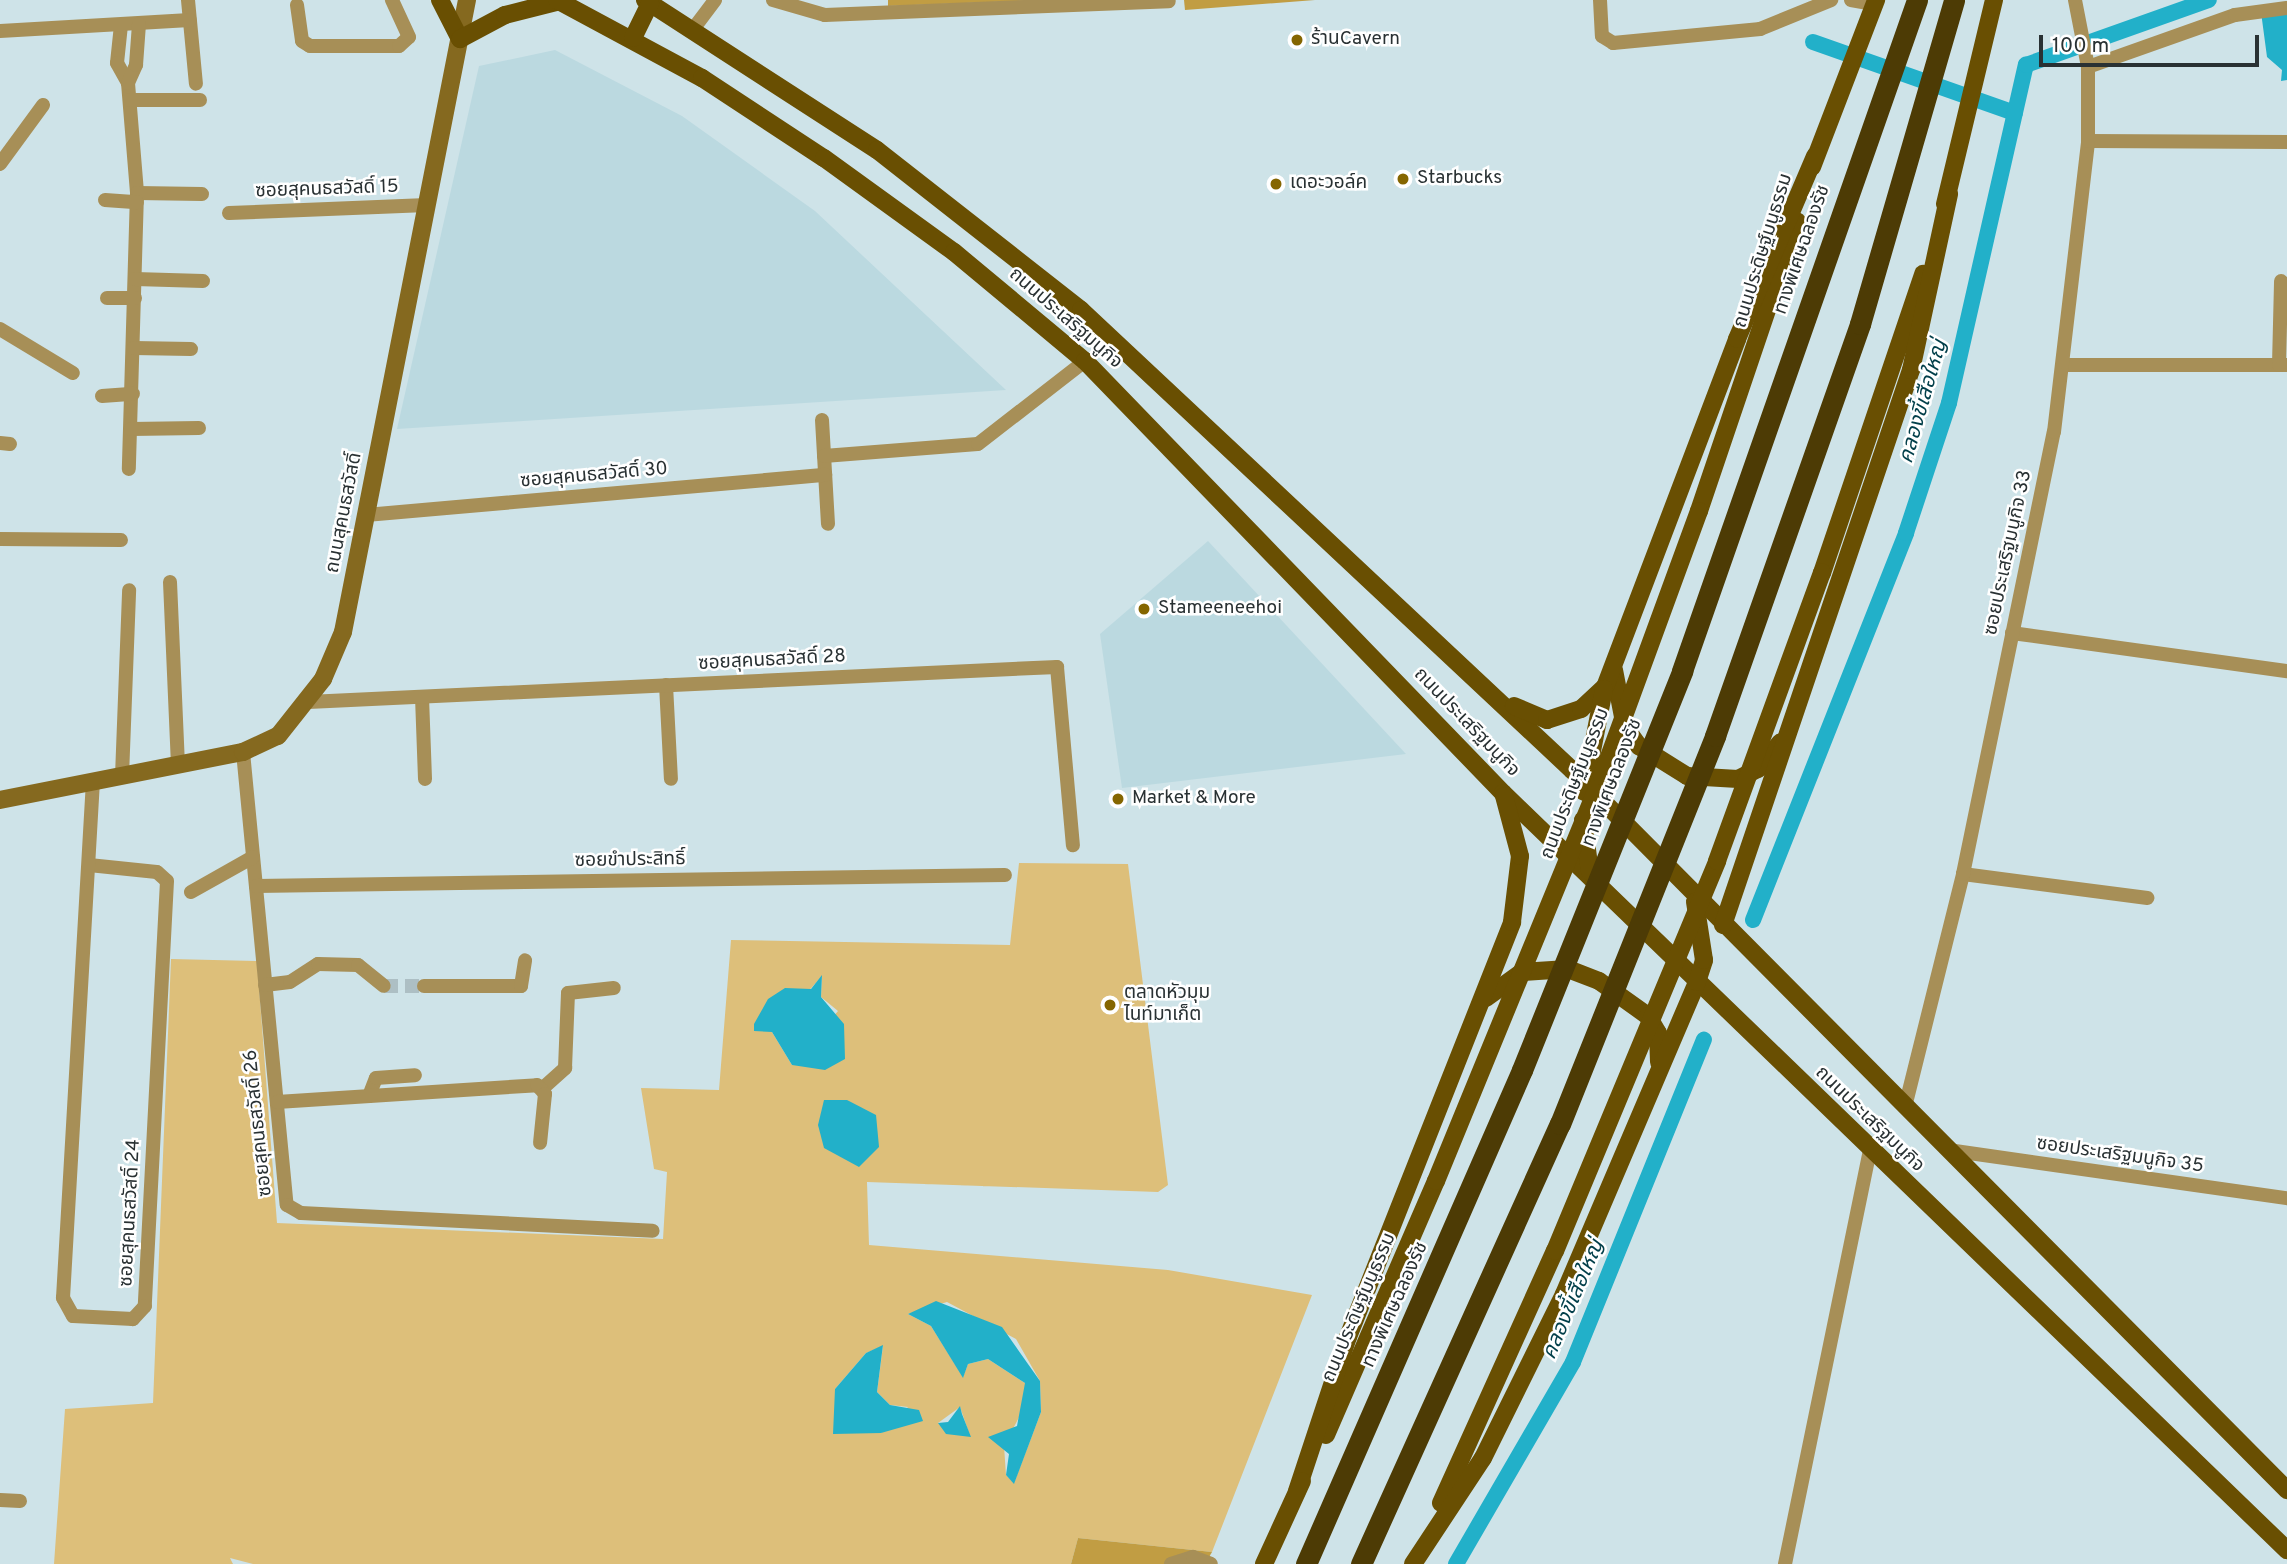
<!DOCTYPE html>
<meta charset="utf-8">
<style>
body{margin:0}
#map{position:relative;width:2287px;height:1564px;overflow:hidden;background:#cee3e8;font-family:Overpass,"Noto Sans Thai",sans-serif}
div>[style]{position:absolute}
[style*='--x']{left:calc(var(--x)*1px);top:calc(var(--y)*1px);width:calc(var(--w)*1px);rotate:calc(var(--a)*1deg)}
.built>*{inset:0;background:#bbd9e0}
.green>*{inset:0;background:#ddbf7a}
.forest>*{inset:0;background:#c19d43}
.water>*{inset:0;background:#22b0c9}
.canal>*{height:16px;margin:-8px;padding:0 8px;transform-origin:8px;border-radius:8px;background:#22b0c9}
.street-tunnel>*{height:14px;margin-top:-7px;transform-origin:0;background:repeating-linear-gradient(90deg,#adbfc4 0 14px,transparent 0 21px)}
.street>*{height:14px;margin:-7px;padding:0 7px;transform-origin:7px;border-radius:7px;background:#a78f57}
.secondary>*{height:18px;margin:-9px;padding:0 9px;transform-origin:9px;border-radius:9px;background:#85691f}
.primary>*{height:18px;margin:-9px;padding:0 9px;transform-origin:9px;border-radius:9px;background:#694f02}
.primary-bridge>*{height:18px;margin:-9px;padding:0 9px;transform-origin:9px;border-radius:9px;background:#694f02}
.highway-bridge>*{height:21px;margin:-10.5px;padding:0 10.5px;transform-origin:10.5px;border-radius:10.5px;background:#4d3b05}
.dots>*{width:19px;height:19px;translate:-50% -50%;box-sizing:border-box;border:4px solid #fff;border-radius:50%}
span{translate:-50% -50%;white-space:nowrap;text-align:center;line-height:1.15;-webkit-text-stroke:5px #fff;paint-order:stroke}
.poi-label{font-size:19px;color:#293133}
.left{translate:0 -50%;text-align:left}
.street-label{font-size:19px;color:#293133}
.water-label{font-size:21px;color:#023f4a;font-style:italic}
.scale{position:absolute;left:2039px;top:35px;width:220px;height:32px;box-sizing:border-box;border:4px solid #293133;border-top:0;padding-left:9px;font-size:21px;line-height:24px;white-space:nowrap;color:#293133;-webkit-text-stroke:5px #fff;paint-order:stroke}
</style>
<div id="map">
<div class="built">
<i style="clip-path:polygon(555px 50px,682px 116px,815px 211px,1006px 390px,397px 429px,479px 66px)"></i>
<i style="clip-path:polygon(1208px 541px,1406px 754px,1122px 788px,1100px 634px)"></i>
</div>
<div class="green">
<i style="clip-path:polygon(evenodd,1019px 863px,1128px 864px,1168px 1185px,1158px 1192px,867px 1182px,869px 1245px,1168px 1270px,1312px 1295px,1212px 1552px,1078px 1538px,1071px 1564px,253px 1564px,230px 1558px,233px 1564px,54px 1564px,65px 1409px,153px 1403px,171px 959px,257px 961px,277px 1223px,663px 1239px,667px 1172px,654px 1169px,641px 1088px,719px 1090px,731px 940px,1010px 945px,1019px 863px,822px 976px,821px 997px,838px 1011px,792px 1065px,772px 1032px,822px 976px,1019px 863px,947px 1302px,1016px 1339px,1040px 1381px,1041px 1412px,1014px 1483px,1006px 1475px,1004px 1446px,1027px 1402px,1025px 1383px,988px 1359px,968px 1364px,963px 1377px,931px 1326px,908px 1314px,947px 1302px,1019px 863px,883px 1346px,877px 1392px,890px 1405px,908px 1407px,881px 1433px,864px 1429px,835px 1389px,866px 1353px,883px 1346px,1019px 863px,960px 1407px,970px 1436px,938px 1423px,960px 1407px)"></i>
</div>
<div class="forest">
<i style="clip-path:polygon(888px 0,1043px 0,888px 6px)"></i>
<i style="clip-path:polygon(1184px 0,1315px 0,1185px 10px)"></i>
<i style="clip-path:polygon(1078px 1538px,1212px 1552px,1205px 1564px,1071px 1564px)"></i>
</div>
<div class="water">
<i style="clip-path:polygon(2287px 11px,2287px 80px,2281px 81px,2282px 70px,2267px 57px,2261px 12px)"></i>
<i style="clip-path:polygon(822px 975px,821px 997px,844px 1024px,845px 1059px,825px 1070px,792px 1065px,772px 1032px,754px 1031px,754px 1024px,768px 999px,785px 988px,811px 989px)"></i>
<i style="clip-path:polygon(824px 1100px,847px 1100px,876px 1115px,879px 1147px,859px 1167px,824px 1148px,818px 1125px)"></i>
<i style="clip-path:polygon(936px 1301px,1002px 1327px,1040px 1381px,1041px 1412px,1014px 1484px,1006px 1475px,1009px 1454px,988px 1437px,1017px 1426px,1025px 1383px,988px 1359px,968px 1364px,963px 1378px,931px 1326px,908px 1314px)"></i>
<i style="clip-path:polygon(883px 1345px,877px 1392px,890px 1405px,919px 1410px,923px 1421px,881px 1433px,833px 1434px,835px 1389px,866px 1353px)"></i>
<i style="clip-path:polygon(960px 1406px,962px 1414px,971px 1437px,946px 1434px,938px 1423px,948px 1422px)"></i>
</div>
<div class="canal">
<i style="--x:1813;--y:42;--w:214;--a:19.4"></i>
<i style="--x:1753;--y:920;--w:416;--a:-68.4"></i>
<i style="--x:1906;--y:533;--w:137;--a:-71.7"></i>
<i style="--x:1949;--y:403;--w:347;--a:-77.2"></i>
<i style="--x:2026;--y:65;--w:194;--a:-19.6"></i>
<i style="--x:1456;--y:1564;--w:233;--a:-59.9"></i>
<i style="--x:1573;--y:1362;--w:348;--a:-67.9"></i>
</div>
<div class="street-tunnel">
<i style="--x:384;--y:986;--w:40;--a:0"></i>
</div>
<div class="street">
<i style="--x:188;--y:0;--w:84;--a:84.6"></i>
<i style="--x:773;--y:0;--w:54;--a:16.1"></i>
<i style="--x:825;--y:15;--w:344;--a:-2.3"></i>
<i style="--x:1600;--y:0;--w:36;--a:87"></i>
<i style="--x:1602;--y:36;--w:13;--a:32"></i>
<i style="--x:1613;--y:43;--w:148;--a:-5.4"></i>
<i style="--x:1760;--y:29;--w:77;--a:-22.2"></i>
<i style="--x:1851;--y:0;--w:23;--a:10"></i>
<i style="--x:297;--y:5;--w:36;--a:82"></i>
<i style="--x:302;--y:41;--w:9;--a:32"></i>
<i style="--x:310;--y:46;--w:89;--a:0"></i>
<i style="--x:399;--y:46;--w:13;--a:-42"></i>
<i style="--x:409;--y:37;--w:41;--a:-114.7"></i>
<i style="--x:121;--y:25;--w:38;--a:96"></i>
<i style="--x:117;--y:63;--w:23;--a:61"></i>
<i style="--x:128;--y:83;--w:110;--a:85.3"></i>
<i style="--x:137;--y:193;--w:276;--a:91.7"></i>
<i style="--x:694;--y:28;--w:35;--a:-53"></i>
<i style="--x:0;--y:31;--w:190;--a:-3.3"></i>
<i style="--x:2088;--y:67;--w:156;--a:-19.5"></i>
<i style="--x:2235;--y:15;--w:52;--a:-7.7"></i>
<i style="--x:128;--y:83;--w:20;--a:-66"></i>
<i style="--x:136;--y:65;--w:41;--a:-85.8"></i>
<i style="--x:130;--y:100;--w:70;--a:0"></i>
<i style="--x:2088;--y:141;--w:199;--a:0.3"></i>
<i style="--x:0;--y:164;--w:73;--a:-53.9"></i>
<i style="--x:137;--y:193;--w:65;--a:0.9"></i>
<i style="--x:105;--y:200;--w:32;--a:4"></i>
<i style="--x:229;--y:213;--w:198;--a:-2.3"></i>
<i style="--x:135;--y:279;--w:68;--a:1.7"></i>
<i style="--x:107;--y:298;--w:28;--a:0"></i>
<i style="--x:0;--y:329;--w:85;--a:31.1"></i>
<i style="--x:134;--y:348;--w:57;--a:1"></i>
<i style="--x:2063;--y:365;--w:224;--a:0"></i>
<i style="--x:2279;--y:365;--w:84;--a:-88.6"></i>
<i style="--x:102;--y:396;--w:31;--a:-4"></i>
<i style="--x:822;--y:420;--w:104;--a:86.7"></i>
<i style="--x:131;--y:429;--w:68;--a:-0.8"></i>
<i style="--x:0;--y:443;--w:10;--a:6"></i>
<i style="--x:824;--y:456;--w:154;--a:-4.5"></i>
<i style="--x:978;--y:444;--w:135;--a:-37.8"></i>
<i style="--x:366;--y:515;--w:461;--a:-5"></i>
<i style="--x:0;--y:539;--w:121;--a:0.5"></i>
<i style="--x:170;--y:582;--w:183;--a:87.5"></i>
<i style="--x:2012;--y:633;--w:278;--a:7.9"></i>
<i style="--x:666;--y:685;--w:94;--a:87"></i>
<i style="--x:422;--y:697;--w:82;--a:87.9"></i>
<i style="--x:308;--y:702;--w:750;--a:-2.68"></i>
<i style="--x:1057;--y:667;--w:179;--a:84.9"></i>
<i style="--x:243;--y:752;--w:455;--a:84.5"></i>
<i style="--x:287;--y:1205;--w:16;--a:30"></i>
<i style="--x:301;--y:1213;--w:352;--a:2.9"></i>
<i style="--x:122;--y:776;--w:186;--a:-87.8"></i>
<i style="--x:89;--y:865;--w:68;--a:5.9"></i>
<i style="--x:157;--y:872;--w:13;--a:42"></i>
<i style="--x:167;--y:881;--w:426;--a:93"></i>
<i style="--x:145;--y:1306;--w:18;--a:133"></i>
<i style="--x:133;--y:1319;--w:60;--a:-177.1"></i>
<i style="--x:73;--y:1316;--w:21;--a:-119"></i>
<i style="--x:63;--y:1298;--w:518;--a:-86.68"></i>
<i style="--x:1963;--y:874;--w:186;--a:7.4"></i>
<i style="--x:256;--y:886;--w:749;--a:-0.84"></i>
<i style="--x:191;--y:892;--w:71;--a:-29.4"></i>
<i style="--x:265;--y:985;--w:25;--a:-7"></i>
<i style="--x:290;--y:982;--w:33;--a:-33"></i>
<i style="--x:318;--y:964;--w:40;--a:1.4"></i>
<i style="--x:358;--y:965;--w:33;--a:39"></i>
<i style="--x:424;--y:986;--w:97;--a:0"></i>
<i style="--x:521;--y:986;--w:26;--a:-81"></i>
<i style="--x:543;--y:1088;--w:30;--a:-42"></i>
<i style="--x:565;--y:1068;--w:75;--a:-87.7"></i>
<i style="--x:568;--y:993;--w:46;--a:-6.2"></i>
<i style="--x:369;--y:1096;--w:19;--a:-69"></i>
<i style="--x:376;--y:1078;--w:39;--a:-4"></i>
<i style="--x:277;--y:1102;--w:261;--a:-3.7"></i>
<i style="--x:537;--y:1085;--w:12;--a:48"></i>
<i style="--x:545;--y:1094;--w:49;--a:95.8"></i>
<i style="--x:1905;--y:1107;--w:240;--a:-76"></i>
<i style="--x:1963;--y:874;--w:451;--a:-78.4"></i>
<i style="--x:2054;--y:432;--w:293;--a:-83.3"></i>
<i style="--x:2088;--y:141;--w:74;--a:-90"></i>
<i style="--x:2088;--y:67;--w:68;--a:-101"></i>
<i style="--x:1948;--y:1150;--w:342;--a:8.1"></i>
<i style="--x:0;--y:1500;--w:20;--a:3"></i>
<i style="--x:1171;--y:1564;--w:23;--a:-18"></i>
<i style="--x:1193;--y:1557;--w:19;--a:21"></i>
<i style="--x:1785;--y:1564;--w:422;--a:-78.4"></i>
</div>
<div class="secondary">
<i style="--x:0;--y:800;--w:248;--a:-11.2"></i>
<i style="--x:243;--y:752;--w:38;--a:-25"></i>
<i style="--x:278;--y:736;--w:73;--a:-51.7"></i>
<i style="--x:323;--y:679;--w:51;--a:-66.9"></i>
<i style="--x:343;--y:632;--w:644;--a:-78.9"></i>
</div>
<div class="primary">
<i style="--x:440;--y:0;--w:44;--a:62.9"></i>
<i style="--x:460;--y:39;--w:51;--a:-28.1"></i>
<i style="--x:505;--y:15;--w:57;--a:-14.3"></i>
<i style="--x:557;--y:0;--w:165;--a:28.3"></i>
<i style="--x:702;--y:78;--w:146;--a:33.3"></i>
<i style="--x:824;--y:158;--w:160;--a:35.9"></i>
<i style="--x:954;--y:252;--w:170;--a:39.8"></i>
<i style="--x:1085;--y:361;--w:601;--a:45.94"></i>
<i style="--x:1503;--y:793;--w:1090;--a:44"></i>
<i style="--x:645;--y:0;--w:276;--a:32.9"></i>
<i style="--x:877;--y:150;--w:259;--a:38.1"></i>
<i style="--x:1081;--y:310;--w:673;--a:43.13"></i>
<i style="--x:1572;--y:770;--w:1015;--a:45.2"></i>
<i style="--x:633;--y:38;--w:39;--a:-64"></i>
<i style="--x:1812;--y:167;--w:179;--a:-69"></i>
<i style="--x:1945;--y:204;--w:210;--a:-76.5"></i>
<i style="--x:1699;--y:511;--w:306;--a:-71.3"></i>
<i style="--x:1822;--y:573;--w:316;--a:-71.3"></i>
<i style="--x:1614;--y:670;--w:58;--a:79.1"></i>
<i style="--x:1625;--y:727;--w:24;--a:54"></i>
<i style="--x:1639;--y:746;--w:57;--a:32"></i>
<i style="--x:1687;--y:776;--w:51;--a:3.4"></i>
<i style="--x:1738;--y:779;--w:22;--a:-27"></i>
<i style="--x:1758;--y:769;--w:35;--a:-50"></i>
<i style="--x:1514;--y:706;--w:36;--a:23"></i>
<i style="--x:1547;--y:720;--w:36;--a:-18"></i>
<i style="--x:1581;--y:709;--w:33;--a:-43"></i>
<i style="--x:1605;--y:687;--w:372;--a:-69.2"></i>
<i style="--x:1737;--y:339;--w:199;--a:-66.9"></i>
<i style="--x:1584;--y:792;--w:105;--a:-79"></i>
<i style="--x:1583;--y:820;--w:52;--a:82.3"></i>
<i style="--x:1723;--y:925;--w:586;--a:-71.29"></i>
<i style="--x:1911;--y:370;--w:180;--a:-77.8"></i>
<i style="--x:1486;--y:998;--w:44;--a:-35.8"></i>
<i style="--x:1522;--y:972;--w:46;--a:-3.7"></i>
<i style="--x:1568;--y:969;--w:33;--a:21"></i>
<i style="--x:1599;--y:981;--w:60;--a:35.5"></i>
<i style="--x:1648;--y:1016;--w:20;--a:60"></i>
<i style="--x:1658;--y:1033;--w:29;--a:88"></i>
<i style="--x:1326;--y:1435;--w:277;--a:-66.6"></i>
<i style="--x:1297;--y:1491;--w:162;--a:-71.7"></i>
<i style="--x:1348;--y:1337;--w:446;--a:-68.4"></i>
<i style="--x:1512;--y:922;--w:66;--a:-83.1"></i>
<i style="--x:1520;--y:856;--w:62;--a:-104.9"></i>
<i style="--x:1441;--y:1503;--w:277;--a:-65.7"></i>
<i style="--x:1264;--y:1564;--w:91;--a:-65.4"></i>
<i style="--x:1413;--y:1564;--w:127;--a:-56.6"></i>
<i style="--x:1483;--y:1458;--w:183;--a:-63.7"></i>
<i style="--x:1564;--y:1294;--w:339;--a:-66.9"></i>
<i style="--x:1697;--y:982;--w:23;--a:-72"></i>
<i style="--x:1704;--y:960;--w:59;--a:-98.8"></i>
</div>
<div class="primary-bridge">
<i style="--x:1436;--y:1181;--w:438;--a:-67.7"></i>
<i style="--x:1602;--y:776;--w:282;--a:-69.9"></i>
<i style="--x:1555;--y:1251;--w:422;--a:-67.4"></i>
<i style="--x:1717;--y:861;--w:307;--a:-70"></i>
</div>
<div class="highway-bridge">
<i style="--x:1306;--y:1564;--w:539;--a:-66.38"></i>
<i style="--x:1522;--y:1070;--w:430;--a:-68.1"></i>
<i style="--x:1682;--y:671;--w:711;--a:-70.7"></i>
<i style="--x:1361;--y:1564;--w:483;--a:-65.7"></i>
<i style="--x:1560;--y:1124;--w:418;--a:-68.2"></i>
<i style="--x:1715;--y:736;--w:437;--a:-70.6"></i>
<i style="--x:1860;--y:324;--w:337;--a:-73.8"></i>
</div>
<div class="dots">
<i style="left:1297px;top:40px;background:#856600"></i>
<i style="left:1403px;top:179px;background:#856600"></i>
<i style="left:1276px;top:184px;background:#856600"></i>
<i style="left:1144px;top:609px;background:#856600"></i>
<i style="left:1118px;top:799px;background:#856600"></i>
<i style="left:1110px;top:1005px;background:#856600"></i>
</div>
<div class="poi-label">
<span class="left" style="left:1311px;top:40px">ร้านCavern</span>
<span class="left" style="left:1417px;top:179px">Starbucks</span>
<span class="left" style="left:1290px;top:184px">เดอะวอล์ค</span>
<span class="left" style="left:1158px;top:609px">Stameeneehoi</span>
<span class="left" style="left:1132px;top:799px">Market &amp; More</span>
<span class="left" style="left:1124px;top:1005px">ตลาดหัวมุม<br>ไนท์มาเก็ต</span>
</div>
<div class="street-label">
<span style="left:327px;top:190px;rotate:-2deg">ซอยสุคนธสวัสดิ์ 15</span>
<span style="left:1803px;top:250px;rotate:-71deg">ทางพิเศษฉลองรัช</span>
<span style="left:1764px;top:251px;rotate:-73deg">ถนนประดิษฐ์มนูธรรม</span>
<span style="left:1065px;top:319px;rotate:41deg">ถนนประเสริฐมนูกิจ</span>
<span style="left:594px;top:476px;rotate:-5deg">ซอยสุคนธสวัสดิ์ 30</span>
<span style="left:345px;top:513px;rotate:-79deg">ถนนสุคนธสวัสดิ์</span>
<span style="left:2009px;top:553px;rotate:-78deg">ซอยประเสริฐมนูกิจ 33</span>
<span style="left:772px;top:661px;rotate:-3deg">ซอยสุคนธสวัสดิ์ 28</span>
<span style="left:1466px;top:723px;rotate:46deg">ถนนประเสริฐมนูกิจ</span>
<span style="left:1613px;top:783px;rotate:-69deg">ทางพิเศษฉลองรัช</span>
<span style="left:1576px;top:784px;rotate:-69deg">ถนนประดิษฐ์มนูธรรม</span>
<span style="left:630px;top:861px;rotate:-1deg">ซอยขำประสิทธิ์</span>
<span style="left:1869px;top:1120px;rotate:44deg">ถนนประเสริฐมนูกิจ</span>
<span style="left:259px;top:1123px;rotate:-96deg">ซอยสุคนธสวัสดิ์ 26</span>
<span style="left:2120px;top:1156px;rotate:8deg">ซอยประเสริฐมนูกิจ 35</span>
<span style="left:131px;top:1213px;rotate:-87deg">ซอยสุคนธสวัสดิ์ 24</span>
<span style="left:1396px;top:1305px;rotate:-66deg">ทางพิเศษฉลองรัช</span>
<span style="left:1360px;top:1308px;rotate:-67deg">ถนนประดิษฐ์มนูธรรม</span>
</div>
<div class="water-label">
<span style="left:1924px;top:402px;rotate:-74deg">คลองขี้เสือใหญ่</span>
<span style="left:1574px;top:1300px;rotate:-67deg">คลองขี้เสือใหญ่</span>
</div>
<div class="scale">100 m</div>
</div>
